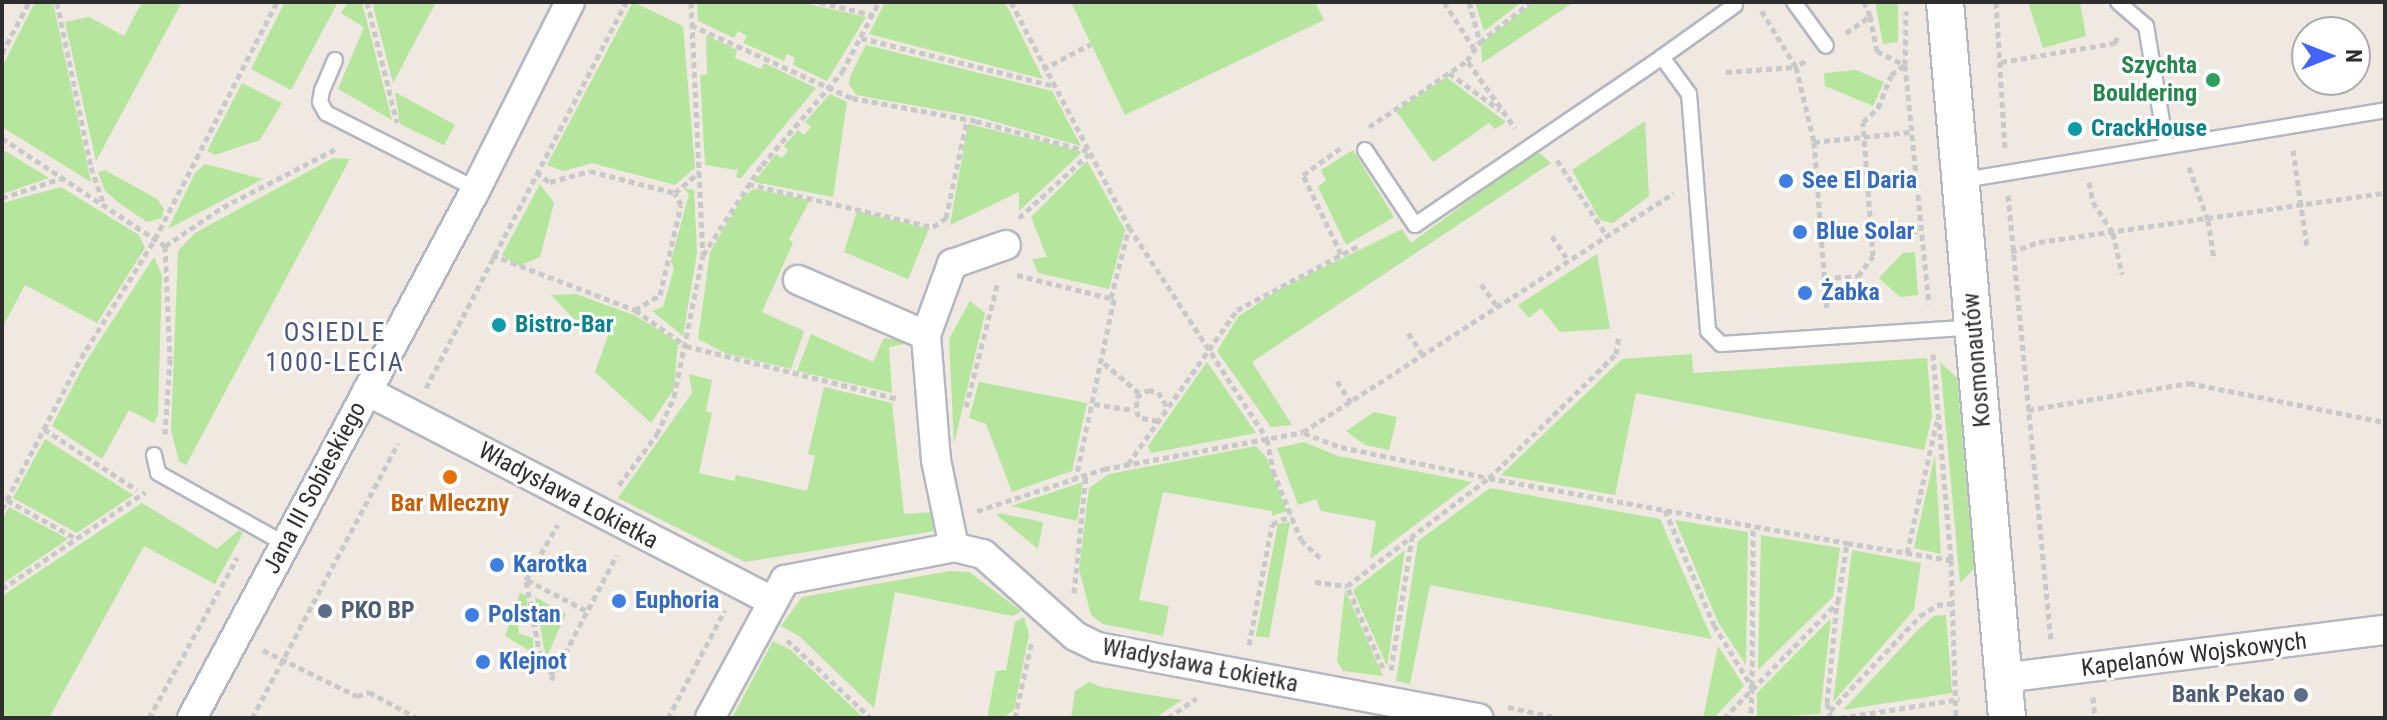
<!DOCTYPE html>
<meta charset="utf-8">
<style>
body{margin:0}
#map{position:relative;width:2387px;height:720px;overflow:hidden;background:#efe9e1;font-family:"Roboto Condensed",sans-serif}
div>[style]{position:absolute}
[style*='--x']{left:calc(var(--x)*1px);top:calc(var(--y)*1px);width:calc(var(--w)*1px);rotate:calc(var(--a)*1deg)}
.green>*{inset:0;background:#b6e59e}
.path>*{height:5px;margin-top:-2.5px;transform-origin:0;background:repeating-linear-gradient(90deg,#c9c9c9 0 6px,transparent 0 10px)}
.roads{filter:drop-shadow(2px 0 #b4b7c1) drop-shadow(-2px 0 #b4b7c1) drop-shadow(0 2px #b4b7c1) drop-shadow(0 -2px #b4b7c1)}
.service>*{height:14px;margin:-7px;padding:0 7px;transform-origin:7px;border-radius:7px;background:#fff}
.minor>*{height:28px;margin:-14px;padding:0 14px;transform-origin:14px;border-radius:14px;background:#fff}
.tertiary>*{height:36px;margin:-18px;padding:0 18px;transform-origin:18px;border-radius:18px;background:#fff}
.dots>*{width:22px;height:22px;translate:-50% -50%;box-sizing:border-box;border:4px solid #fff;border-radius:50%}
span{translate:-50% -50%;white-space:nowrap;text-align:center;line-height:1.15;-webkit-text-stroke:6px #fff;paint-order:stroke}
.leisure-label{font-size:24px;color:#27864d;font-weight:700}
.right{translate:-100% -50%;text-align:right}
.culture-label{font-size:24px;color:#0d838f;font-weight:700}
.left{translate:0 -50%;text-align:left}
.shop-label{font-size:24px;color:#366cbe;font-weight:700}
.street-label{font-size:24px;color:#2e2e2e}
.food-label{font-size:24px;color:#c56008;font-weight:700}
.service-label{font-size:24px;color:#4e5e75;font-weight:700}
.neighbourhood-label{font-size:26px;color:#4d5680;letter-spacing:2px}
.frame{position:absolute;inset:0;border:4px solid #2e2e2e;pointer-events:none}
.north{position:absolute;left:2291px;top:16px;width:80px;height:80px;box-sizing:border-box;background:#fff;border:2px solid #ababab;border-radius:50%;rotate:90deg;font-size:22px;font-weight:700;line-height:32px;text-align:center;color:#2e2e2e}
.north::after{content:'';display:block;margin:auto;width:28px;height:36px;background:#4264fb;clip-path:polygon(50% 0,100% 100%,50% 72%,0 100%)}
</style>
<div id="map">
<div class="green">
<i style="clip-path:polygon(35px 2px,53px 2px,91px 182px,2px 127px,2px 67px)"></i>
<i style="clip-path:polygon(142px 2px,182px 2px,96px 161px,65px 22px,89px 17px,124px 36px)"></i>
<i style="clip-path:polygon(285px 2px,338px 2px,291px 90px,251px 69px)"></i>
<i style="clip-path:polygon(348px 2px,362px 2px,392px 120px,338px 89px,364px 27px,341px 13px)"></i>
<i style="clip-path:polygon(372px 2px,436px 2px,393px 83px)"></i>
<i style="clip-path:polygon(633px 2px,683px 26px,695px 168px,675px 185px,592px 163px,564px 171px,547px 165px)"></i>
<i style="clip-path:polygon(697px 2px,801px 2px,866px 17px,827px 81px,793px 65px,795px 58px,787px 54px,784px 61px,743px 43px,747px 36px,738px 31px,734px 38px,698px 21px)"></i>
<i style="clip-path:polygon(885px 2px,1005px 2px,1043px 79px,869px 34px)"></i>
<i style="clip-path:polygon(1071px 2px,1315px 2px,1324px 20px,1125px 115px)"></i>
<i style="clip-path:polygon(1475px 2px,1522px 2px,1484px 31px)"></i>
<i style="clip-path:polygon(1534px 2px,1574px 2px,1482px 63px,1481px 43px)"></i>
<i style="clip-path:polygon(1875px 2px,1898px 2px,1898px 42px,1883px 44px)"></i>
<i style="clip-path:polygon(2028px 2px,2080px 2px,2086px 36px,2043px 48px)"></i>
<i style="clip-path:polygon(706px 35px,737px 50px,735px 58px,761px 69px,764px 63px,816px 88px,741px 178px,736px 177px,738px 170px,705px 165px,700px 75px,707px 74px)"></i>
<i style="clip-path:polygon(866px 45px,1052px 91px,1081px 146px,978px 117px,856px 95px,849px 84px,851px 74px)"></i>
<i style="clip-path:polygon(1856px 70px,1884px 82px,1873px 106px,1825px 86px,1824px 73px)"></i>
<i style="clip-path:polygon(1446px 77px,1506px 122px,1495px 129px,1489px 123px,1433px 162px,1396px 111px)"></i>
<i style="clip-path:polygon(242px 83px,282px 103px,260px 140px,215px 155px,207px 151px)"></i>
<i style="clip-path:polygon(395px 92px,455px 125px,444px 145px,400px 124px)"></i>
<i style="clip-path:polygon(830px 94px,847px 102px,833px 197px,754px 182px,776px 154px,782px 158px,788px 150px,784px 146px,798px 130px,804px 135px,811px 127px,805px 122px)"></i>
<i style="clip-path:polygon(1645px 121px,1649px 196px,1613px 223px,1600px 220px,1572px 170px)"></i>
<i style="clip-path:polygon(968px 124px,1080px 151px,1081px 153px,1019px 211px,1019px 192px,950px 225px)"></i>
<i style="clip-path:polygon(2px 149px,49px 178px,2px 194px)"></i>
<i style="clip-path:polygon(1353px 150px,1394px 217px,1346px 245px,1318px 187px,1326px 180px,1321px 170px)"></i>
<i style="clip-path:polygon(1537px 151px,1551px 163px,1252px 362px,1292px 425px,1271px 427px,1217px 351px,1238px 317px,1278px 290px,1402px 229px,1411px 243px)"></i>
<i style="clip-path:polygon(333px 158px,350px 159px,186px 465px,179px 461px,171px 430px,178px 251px,195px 233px)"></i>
<i style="clip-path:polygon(1087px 161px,1125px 230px,1109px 289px,1038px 273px,1032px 259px,1047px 257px,1031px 217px)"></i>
<i style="clip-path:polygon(205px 164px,263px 179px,168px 229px,195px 173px)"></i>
<i style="clip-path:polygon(105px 170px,157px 199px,164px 209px,162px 218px,147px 222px,119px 203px,105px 191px,98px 172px)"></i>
<i style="clip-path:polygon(540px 184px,554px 203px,540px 257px,519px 266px,502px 255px)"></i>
<i style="clip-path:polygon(61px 187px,139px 235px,145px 248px,97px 323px,25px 285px,2px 328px,2px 203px)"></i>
<i style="clip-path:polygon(683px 188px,694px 190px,697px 253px,683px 336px,652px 311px,663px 307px,674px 269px,671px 261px,689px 194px)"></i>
<i style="clip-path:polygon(754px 189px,810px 200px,789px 239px,793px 243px,762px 312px,804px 331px,791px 369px,725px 353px,698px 339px,710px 252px,743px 196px)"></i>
<i style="clip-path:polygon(857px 211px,929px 229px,908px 279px,844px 252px)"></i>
<i style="clip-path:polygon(1915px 252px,1918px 295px,1900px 297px,1879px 278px,1903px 253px)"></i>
<i style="clip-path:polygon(1597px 254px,1610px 329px,1560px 332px,1541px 308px,1529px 318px,1518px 305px)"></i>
<i style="clip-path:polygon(154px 257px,162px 275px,158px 414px,154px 423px,129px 410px,102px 459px,52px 426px,85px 363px)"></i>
<i style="clip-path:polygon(576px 294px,634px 315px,678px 342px,674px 389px,651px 423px,595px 372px,610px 330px,574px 319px,551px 295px)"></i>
<i style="clip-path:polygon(970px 301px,985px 313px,954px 444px,949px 339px)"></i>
<i style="clip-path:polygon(811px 334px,873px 362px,884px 338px,914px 342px,889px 347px,892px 393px,797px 371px)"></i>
<i style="clip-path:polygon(1692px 354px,1693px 373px,1927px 358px,1932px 416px,1924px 450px,1636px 393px,1615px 495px,1501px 475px,1622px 359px)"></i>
<i style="clip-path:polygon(1207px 362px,1256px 433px,1151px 453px,1148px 446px)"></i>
<i style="clip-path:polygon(1940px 362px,1957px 378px,1974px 569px,1960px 583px)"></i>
<i style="clip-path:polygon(689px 374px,712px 380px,706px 411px,712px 413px,699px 473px,734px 481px,736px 475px,807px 491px,815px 456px,808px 454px,824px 387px,892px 403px,904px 514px,931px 512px,934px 531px,745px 562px,618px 498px,692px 393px)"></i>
<i style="clip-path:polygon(979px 382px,1087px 403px,1072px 471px,1012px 492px,986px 424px,969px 418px)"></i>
<i style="clip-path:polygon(1374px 412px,1397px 417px,1389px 450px,1365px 445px,1346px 431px)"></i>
<i style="clip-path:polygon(45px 439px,133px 495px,77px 533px,13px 498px)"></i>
<i style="clip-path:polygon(1304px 442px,1338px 456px,1472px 482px,1370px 559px,1376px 521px,1321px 511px,1316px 499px,1298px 505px,1277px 448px)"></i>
<i style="clip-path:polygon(1256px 446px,1266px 457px,1287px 511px,1272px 516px,1272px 511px,1163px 492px,1139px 600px,1169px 606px,1163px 636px,1103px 624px,1091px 615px,1079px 569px,1089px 488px,1109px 474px)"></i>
<i style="clip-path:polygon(1935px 454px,1941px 554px,1914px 548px)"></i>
<i style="clip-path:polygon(1083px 482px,1077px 521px,1011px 506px)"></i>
<i style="clip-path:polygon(1490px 488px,1660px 519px,1712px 639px,1430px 585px,1410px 684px,1396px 681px,1418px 541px)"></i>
<i style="clip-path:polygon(142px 503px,217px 549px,239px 530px,243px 533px,215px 584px,144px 546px,49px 718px,2px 718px,2px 596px)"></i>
<i style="clip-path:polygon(9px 507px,68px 539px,2px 584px,2px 520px)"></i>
<i style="clip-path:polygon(999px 513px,1043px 522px,1038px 549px,997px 515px)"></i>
<i style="clip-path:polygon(1675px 520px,1748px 532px,1746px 665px,1718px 622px)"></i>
<i style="clip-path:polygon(1290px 522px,1269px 638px,1256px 636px,1278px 524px)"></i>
<i style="clip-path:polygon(1761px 535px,1840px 548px,1833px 597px,1758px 670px)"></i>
<i style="clip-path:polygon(1405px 550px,1387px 666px,1353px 590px)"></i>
<i style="clip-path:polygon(1852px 550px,1921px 563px,1914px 610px,1833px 702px)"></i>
<i style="clip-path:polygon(950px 571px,969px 572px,1021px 611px,1013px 616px,895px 592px,874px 708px,799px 636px,781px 626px,802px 597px)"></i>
<i style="clip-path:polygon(1345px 590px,1383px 676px,1343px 671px,1337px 661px)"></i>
<i style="clip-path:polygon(520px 593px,526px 595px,529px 617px,518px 624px,519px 634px,533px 638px,533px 653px,505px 636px)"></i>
<i style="clip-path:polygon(535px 597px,566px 614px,548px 654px,545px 653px)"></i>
<i style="clip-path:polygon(1946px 615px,1952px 693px,1843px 710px,1920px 628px,1934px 616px)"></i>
<i style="clip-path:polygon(1024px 617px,1029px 634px,1014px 710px,1003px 718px,987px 718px,996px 671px,1006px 670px,1015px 622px)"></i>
<i style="clip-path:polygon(1831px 618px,1820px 714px,1757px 718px,1757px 693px)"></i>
<i style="clip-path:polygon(773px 641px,791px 650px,864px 718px,732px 718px)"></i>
<i style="clip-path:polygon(1718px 646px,1744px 686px,1714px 718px,1703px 718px)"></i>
<i style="clip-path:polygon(1089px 682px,1101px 687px,1182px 700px,1155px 718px,1071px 718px,1075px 691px)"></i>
</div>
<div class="path">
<i style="--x:57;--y:2;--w:168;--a:78.4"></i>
<i style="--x:91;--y:167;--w:40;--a:71.1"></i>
<i style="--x:367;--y:2;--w:124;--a:76"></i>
<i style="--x:691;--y:2;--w:252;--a:87.3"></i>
<i style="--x:820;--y:2;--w:55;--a:13.8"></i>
<i style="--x:1011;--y:2;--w:254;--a:62.3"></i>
<i style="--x:1129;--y:227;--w:253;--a:56.9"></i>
<i style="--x:1267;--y:439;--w:33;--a:79"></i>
<i style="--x:1273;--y:471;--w:74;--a:67.9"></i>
<i style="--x:1301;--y:540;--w:26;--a:43"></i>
<i style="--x:1444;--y:2;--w:57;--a:57.1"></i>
<i style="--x:1469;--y:2;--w:41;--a:74.6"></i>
<i style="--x:1996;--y:2;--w:147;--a:86.5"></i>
<i style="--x:1870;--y:16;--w:36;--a:79"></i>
<i style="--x:1877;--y:51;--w:31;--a:27"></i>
<i style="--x:1905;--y:65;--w:240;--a:84.3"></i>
<i style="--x:691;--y:25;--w:177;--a:24.4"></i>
<i style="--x:852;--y:98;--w:126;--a:10.5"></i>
<i style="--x:976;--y:121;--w:115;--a:15.1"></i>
<i style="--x:1846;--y:33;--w:29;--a:-35"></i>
<i style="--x:1870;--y:16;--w:15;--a:-113"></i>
<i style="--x:861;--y:38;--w:196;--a:13.9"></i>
<i style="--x:2;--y:53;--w:58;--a:-62.1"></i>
<i style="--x:1805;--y:61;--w:11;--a:146"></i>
<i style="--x:1796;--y:67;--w:77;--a:76.5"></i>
<i style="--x:1814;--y:142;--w:170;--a:85.6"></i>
<i style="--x:1468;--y:62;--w:81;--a:54.5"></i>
<i style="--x:2001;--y:62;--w:116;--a:-9.5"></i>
<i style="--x:2115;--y:43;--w:8;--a:-67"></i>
<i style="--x:1043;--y:69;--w:54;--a:-27.5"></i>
<i style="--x:1726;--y:72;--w:70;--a:-4.1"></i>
<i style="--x:1796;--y:67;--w:67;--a:-121.6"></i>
<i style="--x:1449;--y:73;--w:63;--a:36"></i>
<i style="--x:1369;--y:127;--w:118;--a:-34"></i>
<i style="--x:1467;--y:61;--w:23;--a:-56"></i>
<i style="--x:1480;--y:42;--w:65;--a:-38.1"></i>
<i style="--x:2;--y:138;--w:196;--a:33.5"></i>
<i style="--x:165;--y:246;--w:113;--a:87.5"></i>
<i style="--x:170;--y:359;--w:75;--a:93.8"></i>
<i style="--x:1814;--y:142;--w:97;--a:-5.9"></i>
<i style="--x:2293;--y:150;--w:98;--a:81.8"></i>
<i style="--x:1557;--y:160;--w:91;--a:56.7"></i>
<i style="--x:2189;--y:167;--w:56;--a:70.3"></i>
<i style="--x:2208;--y:220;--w:40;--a:81.5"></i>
<i style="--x:536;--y:172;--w:17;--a:36"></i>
<i style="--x:550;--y:182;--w:41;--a:-15.4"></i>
<i style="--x:590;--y:171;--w:88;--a:14.5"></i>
<i style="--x:675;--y:193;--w:33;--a:-41"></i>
<i style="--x:2089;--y:182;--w:20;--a:79"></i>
<i style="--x:2093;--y:202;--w:37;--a:57"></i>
<i style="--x:2113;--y:233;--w:42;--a:77.6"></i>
<i style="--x:748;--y:184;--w:190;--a:13.1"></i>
<i style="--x:933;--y:227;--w:16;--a:-35"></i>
<i style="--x:946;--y:218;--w:100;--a:-77.9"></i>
<i style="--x:2008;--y:195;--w:446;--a:84.5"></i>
<i style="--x:2;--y:198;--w:63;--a:-18.4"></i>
<i style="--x:1019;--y:218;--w:95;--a:-42.4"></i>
<i style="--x:1552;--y:236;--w:30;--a:56"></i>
<i style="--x:1822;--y:238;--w:97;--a:-4.1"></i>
<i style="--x:165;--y:246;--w:70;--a:-33.9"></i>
<i style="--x:223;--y:207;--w:129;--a:-27.2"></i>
<i style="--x:2011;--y:252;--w:30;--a:-20"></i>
<i style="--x:2039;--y:242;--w:349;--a:-8.1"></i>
<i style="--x:1341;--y:254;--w:88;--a:-115.7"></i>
<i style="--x:1303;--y:175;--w:48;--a:-35.7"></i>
<i style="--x:492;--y:255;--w:153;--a:21"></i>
<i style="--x:635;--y:310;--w:62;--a:35.2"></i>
<i style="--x:686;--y:346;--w:219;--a:14"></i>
<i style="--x:1017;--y:275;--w:100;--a:13.9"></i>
<i style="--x:1114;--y:299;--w:183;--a:102"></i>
<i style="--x:1825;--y:278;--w:33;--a:-3"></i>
<i style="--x:1858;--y:276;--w:25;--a:-53"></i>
<i style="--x:1873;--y:256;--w:134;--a:-94.3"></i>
<i style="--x:1863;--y:122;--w:21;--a:-43"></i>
<i style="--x:1878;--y:108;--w:35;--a:-68"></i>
<i style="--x:1891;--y:75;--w:17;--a:-36"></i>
<i style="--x:1905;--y:65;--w:54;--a:-88.9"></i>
<i style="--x:1481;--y:284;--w:29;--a:54"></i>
<i style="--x:1111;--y:298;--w:72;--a:-75.6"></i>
<i style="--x:635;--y:310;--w:29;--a:-31"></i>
<i style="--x:660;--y:295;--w:92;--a:-76.9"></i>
<i style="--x:681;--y:205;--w:13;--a:-117"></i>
<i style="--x:1408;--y:333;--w:29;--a:56"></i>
<i style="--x:1933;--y:354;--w:207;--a:85"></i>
<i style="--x:1104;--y:363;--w:46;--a:40.6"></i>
<i style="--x:1337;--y:381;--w:27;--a:57"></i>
<i style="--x:426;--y:388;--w:435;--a:-62.6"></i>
<i style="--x:1094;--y:404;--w:40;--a:8.5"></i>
<i style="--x:966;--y:407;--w:130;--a:-75.7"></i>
<i style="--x:2028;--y:410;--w:163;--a:-9.5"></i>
<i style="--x:2189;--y:383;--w:200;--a:11.3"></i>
<i style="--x:1158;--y:421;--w:20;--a:-169"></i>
<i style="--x:1138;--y:417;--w:20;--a:-96"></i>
<i style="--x:1136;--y:397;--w:14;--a:-30"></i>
<i style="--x:1148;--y:390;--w:10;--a:11"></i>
<i style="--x:1158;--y:392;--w:17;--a:59"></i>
<i style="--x:44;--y:429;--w:111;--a:33.3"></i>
<i style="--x:1304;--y:433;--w:40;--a:21"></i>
<i style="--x:1341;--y:447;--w:151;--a:11.8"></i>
<i style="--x:1489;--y:478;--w:364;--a:10.3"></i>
<i style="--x:1128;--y:464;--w:189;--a:-54.7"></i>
<i style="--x:1237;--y:310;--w:139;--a:-27.9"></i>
<i style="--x:619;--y:485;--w:64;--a:-53.3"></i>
<i style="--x:657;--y:434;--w:41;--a:-65.3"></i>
<i style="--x:674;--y:397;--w:145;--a:-78.5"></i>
<i style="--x:703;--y:255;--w:108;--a:-56.8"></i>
<i style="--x:762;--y:165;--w:123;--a:-49.3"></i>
<i style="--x:842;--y:72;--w:79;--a:-62.1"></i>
<i style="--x:7;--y:500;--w:80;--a:29.1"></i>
<i style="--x:2;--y:509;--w:170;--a:-62.4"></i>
<i style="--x:81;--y:358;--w:140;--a:-58.1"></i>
<i style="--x:155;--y:239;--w:267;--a:-62.8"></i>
<i style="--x:1665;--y:510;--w:125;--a:66.9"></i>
<i style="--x:1714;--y:625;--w:73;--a:58.5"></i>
<i style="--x:1752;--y:687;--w:31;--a:92"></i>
<i style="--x:977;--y:511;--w:134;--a:-18.3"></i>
<i style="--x:1104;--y:469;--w:202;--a:-10.5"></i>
<i style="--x:1303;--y:432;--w:441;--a:-32.8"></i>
<i style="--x:1907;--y:553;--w:135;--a:-77.2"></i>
<i style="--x:527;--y:580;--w:68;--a:27.3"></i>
<i style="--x:1315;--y:582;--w:32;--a:7"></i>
<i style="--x:2;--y:589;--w:173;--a:-34.1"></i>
<i style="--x:1074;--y:593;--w:119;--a:-84.2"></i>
<i style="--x:787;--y:640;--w:115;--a:42.9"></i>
<i style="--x:1249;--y:645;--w:123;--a:-79.2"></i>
<i style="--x:1272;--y:524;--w:21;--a:-23"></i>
<i style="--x:263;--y:650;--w:105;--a:26.1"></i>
<i style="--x:357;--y:696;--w:13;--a:-18"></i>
<i style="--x:369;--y:692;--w:55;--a:28.4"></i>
<i style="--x:1383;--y:668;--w:90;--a:-113.7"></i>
<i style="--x:1347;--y:586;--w:178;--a:-37.3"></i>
<i style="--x:1489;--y:478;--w:177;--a:-44.3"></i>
<i style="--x:1616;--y:354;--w:18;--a:-81"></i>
<i style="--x:1391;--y:670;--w:134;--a:-81"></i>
<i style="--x:554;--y:675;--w:15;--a:-143"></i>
<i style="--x:542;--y:666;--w:87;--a:-100.5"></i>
<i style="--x:526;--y:580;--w:64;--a:-60.3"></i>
<i style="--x:551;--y:680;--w:141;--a:-62.2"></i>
<i style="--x:1752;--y:686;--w:160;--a:-89.6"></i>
<i style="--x:2093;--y:697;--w:21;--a:85"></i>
<i style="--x:1508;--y:707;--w:51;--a:12.4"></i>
<i style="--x:1830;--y:711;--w:131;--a:-46.5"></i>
<i style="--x:1920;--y:616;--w:20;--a:-33"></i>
<i style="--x:1937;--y:605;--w:17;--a:-7"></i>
<i style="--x:149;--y:718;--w:183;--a:-61.2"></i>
<i style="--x:252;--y:718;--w:311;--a:-62"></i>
<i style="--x:668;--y:718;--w:122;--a:-62.2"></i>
<i style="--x:1015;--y:718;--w:79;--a:-77.6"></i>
<i style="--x:1168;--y:718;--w:35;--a:-35"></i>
<i style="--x:1724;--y:718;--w:163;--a:-45.5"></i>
<i style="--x:1838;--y:602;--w:60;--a:-81.3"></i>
<i style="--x:1847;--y:543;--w:105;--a:9.3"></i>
<i style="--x:1951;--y:560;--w:158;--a:88.2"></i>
<i style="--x:1831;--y:718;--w:16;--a:-105"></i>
<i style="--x:1827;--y:703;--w:100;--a:-84.3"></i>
<i style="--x:1840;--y:718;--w:121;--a:-9"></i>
</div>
<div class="roads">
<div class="service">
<i style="--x:1794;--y:2;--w:54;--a:54"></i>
<i style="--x:2118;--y:2;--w:37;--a:41"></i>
<i style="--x:2146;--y:26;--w:121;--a:80.5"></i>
<i style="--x:1735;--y:5;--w:90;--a:144.5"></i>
<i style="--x:1662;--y:57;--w:46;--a:53.9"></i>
<i style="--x:1689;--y:94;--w:238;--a:85.4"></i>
<i style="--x:1708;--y:331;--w:18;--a:45"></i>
<i style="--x:1721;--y:344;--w:254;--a:-3.8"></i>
<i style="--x:335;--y:60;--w:33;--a:113"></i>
<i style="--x:322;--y:90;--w:12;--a:99"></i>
<i style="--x:320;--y:102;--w:13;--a:61"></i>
<i style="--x:326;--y:113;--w:168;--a:26.9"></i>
<i style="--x:1365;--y:150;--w:90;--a:56.3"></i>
<i style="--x:1415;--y:225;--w:299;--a:-34.2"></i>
<i style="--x:1964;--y:180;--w:427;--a:-9.4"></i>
<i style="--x:154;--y:455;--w:18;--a:77"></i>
<i style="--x:158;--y:473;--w:145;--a:29.2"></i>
</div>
<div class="minor">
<i style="--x:798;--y:280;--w:139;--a:23.3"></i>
<i style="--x:367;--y:391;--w:455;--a:27.4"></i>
<i style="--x:954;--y:547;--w:89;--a:-101.7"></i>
<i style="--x:936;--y:460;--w:125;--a:-94.6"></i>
<i style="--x:926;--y:335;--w:76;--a:-69.9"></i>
<i style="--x:952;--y:264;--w:57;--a:-19.4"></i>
<i style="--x:2003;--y:678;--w:385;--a:-7.2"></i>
<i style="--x:192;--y:718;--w:600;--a:-61.77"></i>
<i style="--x:476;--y:189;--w:209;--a:-63.3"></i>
<i style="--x:710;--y:718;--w:157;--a:-61.5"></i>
<i style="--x:785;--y:580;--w:172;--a:-11"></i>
<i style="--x:954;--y:547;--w:30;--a:14"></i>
<i style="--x:983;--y:554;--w:123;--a:41.7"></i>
<i style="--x:1075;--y:636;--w:25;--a:26"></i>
<i style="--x:1098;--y:647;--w:387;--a:10.6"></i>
</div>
<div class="tertiary">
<i style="--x:1945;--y:2;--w:719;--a:85.05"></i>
</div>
</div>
<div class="dots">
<i style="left:2213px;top:80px;background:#2e9e5b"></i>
<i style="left:2075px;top:129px;background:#0f9aa8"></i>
<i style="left:1786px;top:181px;background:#3f7fe0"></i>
<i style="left:1800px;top:232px;background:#3f7fe0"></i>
<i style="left:1805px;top:293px;background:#3f7fe0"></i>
<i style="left:499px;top:325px;background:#0f9aa8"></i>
<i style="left:450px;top:477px;background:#e8710a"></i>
<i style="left:497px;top:565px;background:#3f7fe0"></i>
<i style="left:619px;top:601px;background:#3f7fe0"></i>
<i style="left:325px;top:611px;background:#5c6f8a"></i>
<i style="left:472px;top:615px;background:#3f7fe0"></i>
<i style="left:483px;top:662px;background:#3f7fe0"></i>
<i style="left:2301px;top:695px;background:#5c6f8a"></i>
</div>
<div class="leisure-label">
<span class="right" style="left:2197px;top:80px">Szychta<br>Bouldering</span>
</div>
<div class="culture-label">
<span class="left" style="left:2091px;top:129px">CrackHouse</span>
<span class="left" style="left:515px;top:325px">Bistro-Bar</span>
</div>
<div class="shop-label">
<span class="left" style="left:1802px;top:181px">See El Daria</span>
<span class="left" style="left:1816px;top:232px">Blue Solar</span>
<span class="left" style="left:1821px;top:293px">Żabka</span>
<span class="left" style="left:513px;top:565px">Karotka</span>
<span class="left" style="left:635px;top:601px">Euphoria</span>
<span class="left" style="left:488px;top:615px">Polstan</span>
<span class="left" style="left:499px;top:662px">Klejnot</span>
</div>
<div class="street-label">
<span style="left:1977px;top:360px;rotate:-95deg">Kosmonautów</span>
<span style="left:315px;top:488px;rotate:-62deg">Jana III Sobieskiego</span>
<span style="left:568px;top:496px;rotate:28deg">Władysława Łokietka</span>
<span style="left:2194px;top:655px;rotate:-7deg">Kapelanów Wojskowych</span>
<span style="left:1200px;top:666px;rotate:11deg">Władysława Łokietka</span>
</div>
<div class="food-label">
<span style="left:450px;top:504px">Bar Mleczny</span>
</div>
<div class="service-label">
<span class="left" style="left:341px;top:611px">PKO BP</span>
<span class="right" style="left:2285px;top:695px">Bank Pekao</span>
</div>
<div class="neighbourhood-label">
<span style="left:335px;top:348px">OSIEDLE<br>1000-LECIA</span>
</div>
<div class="frame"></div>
<div class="north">N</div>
</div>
